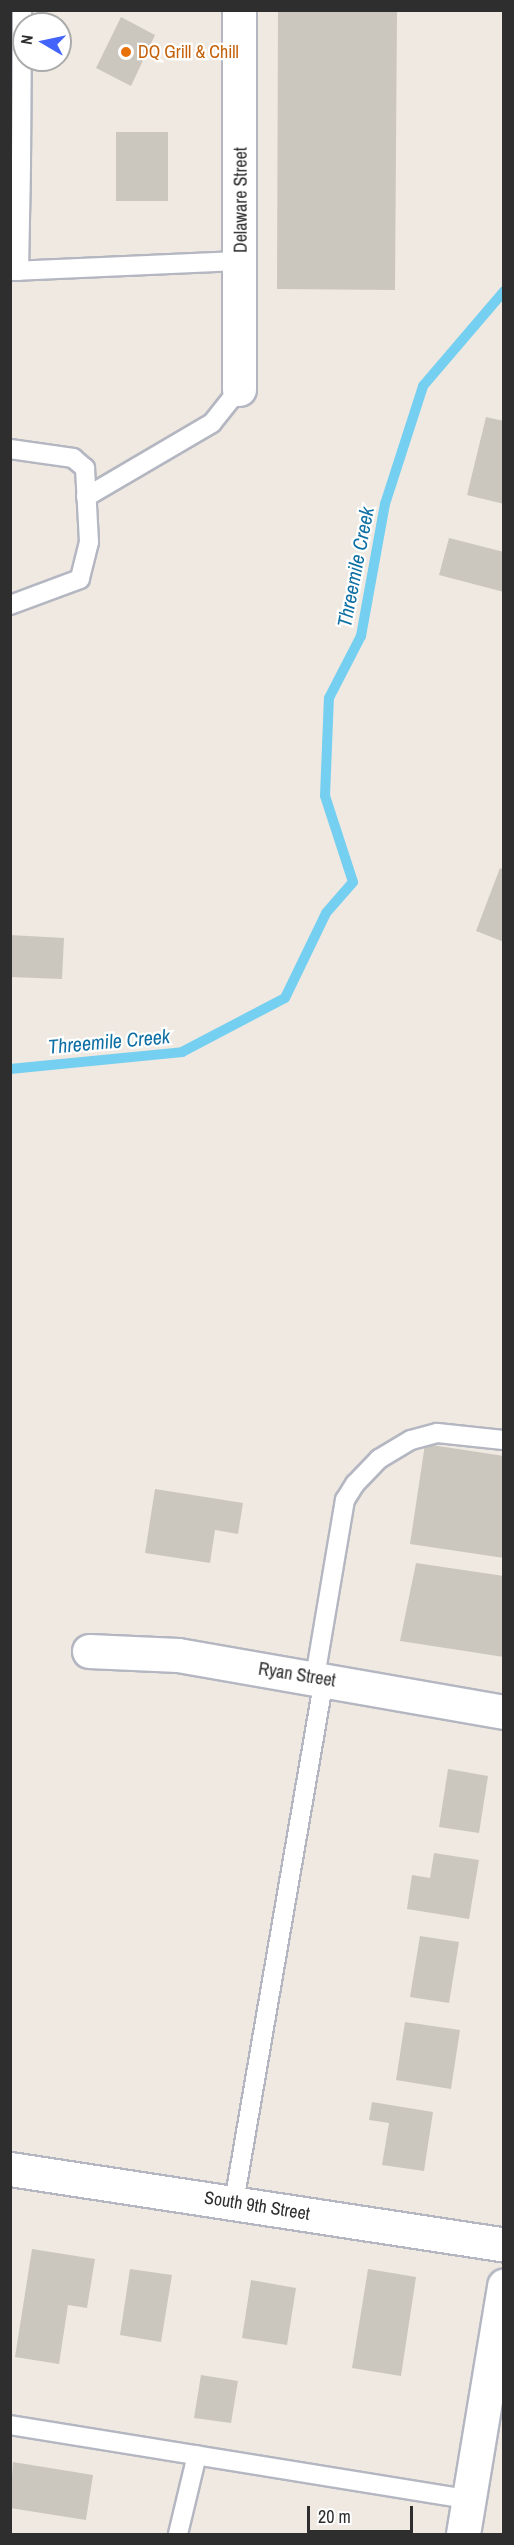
<!DOCTYPE html>
<style>
body{margin:0}
#map{position:relative;width:514px;height:2545px;overflow:hidden;background:#efe9e1;font-family:"Archivo Narrow",sans-serif}
div>[style]{position:absolute}
[style*='--x']{left:calc(var(--x)*1px);top:calc(var(--y)*1px);width:calc(var(--w)*1px);rotate:calc(var(--a)*1deg)}
.stream>*{height:10px;margin:-5px;padding:0 5px;transform-origin:5px;border-radius:5px;background:#75cff0}
.building>*{inset:0;background:#cbc7bf}
.roads{filter:drop-shadow(2px 0 #b4b7c1) drop-shadow(-2px 0 #b4b7c1) drop-shadow(0 2px #b4b7c1) drop-shadow(0 -2px #b4b7c1)}
.lane>*{height:18px;margin:-9px;padding:0 9px;transform-origin:9px;border-radius:9px;background:#fff}
.street>*{height:33px;margin:-16.5px;padding:0 16.5px;transform-origin:16.5px;border-radius:16.5px;background:#fff}
.dots>*{width:16px;height:16px;translate:-50% -50%;box-sizing:border-box;border:3px solid #fff;border-radius:50%}
span{translate:-50% -50%;white-space:nowrap;text-align:center;line-height:1.15;-webkit-text-stroke:4.5px #fff;paint-order:stroke}
.food-label{font-size:18px;color:#c56008}
.left{translate:0 -50%;text-align:left}
.street-label{font-size:18px;color:#2e2e2e}
.water-label{font-size:20px;color:#0d6fa3;font-style:italic}
.frame{position:absolute;inset:0;border:12px solid #2e2e2e;pointer-events:none}
.north{position:absolute;left:12px;top:12px;width:60px;height:60px;box-sizing:border-box;background:#fff;border:2px solid #ababab;border-radius:50%;rotate:279deg;font-size:16px;font-weight:700;line-height:24px;text-align:center;color:#2e2e2e}
.north::after{content:'';display:block;margin:auto;width:21px;height:27px;background:#4264fb;clip-path:polygon(50% 0,100% 100%,50% 72%,0 100%)}
.scale{position:absolute;left:307px;top:2506px;width:106px;height:27px;box-sizing:border-box;border:3px solid #2e2e2e;border-top:0;padding-left:8px;font-size:18px;line-height:21px;white-space:nowrap;color:#2e2e2e;-webkit-text-stroke:4px #fff;paint-order:stroke}
</style>
<div id="map">
<div class="stream">
<i style="--x:10;--y:1069;--w:173;--a:-5.6"></i>
<i style="--x:182;--y:1052;--w:116;--a:-27.7"></i>
<i style="--x:285;--y:998;--w:94;--a:-64.2"></i>
<i style="--x:326;--y:913;--w:41;--a:-48.9"></i>
<i style="--x:353;--y:882;--w:90;--a:-108"></i>
<i style="--x:325;--y:796;--w:98;--a:-87.7"></i>
<i style="--x:329;--y:698;--w:70;--a:-62.7"></i>
<i style="--x:361;--y:636;--w:134;--a:-79.7"></i>
<i style="--x:385;--y:504;--w:124;--a:-72.1"></i>
<i style="--x:423;--y:386;--w:125;--a:-49.5"></i>
</div>
<div class="building">
<i style="clip-path:polygon(278px 10px,397px 10px,395px 290px,277px 289px)"></i>
<i style="clip-path:polygon(121px 17px,155px 35px,131px 86px,96px 68px)"></i>
<i style="clip-path:polygon(116px 132px,168px 132px,168px 201px,116px 201px)"></i>
<i style="clip-path:polygon(486px 417px,504px 421px,504px 504px,467px 495px)"></i>
<i style="clip-path:polygon(449px 538px,504px 552px,504px 592px,439px 575px)"></i>
<i style="clip-path:polygon(500px 868px,504px 870px,504px 942px,476px 931px)"></i>
<i style="clip-path:polygon(10px 935px,64px 938px,62px 979px,10px 977px)"></i>
<i style="clip-path:polygon(425px 1444px,504px 1456px,504px 1558px,410px 1544px)"></i>
<i style="clip-path:polygon(155px 1489px,243px 1503px,238px 1534px,215px 1530px,210px 1563px,145px 1553px)"></i>
<i style="clip-path:polygon(416px 1563px,504px 1576px,504px 1657px,400px 1641px)"></i>
<i style="clip-path:polygon(448px 1769px,488px 1776px,479px 1833px,439px 1827px)"></i>
<i style="clip-path:polygon(434px 1853px,479px 1860px,469px 1919px,407px 1909px,412px 1875px,430px 1878px)"></i>
<i style="clip-path:polygon(420px 1936px,459px 1942px,449px 2003px,410px 1997px)"></i>
<i style="clip-path:polygon(405px 2022px,460px 2030px,451px 2089px,396px 2080px)"></i>
<i style="clip-path:polygon(372px 2102px,433px 2112px,424px 2171px,382px 2165px,389px 2123px,369px 2120px)"></i>
<i style="clip-path:polygon(32px 2249px,95px 2259px,87px 2308px,68px 2305px,59px 2364px,15px 2357px)"></i>
<i style="clip-path:polygon(130px 2269px,172px 2275px,161px 2342px,120px 2335px)"></i>
<i style="clip-path:polygon(368px 2269px,416px 2277px,401px 2376px,352px 2368px)"></i>
<i style="clip-path:polygon(251px 2280px,296px 2288px,287px 2345px,242px 2338px)"></i>
<i style="clip-path:polygon(201px 2375px,238px 2381px,231px 2423px,194px 2418px)"></i>
<i style="clip-path:polygon(13px 2462px,93px 2475px,86px 2520px,10px 2508px)"></i>
</div>
<div class="roads">
<div class="lane">
<i style="--x:10;--y:165;--w:11;--a:0"></i>
<i style="--x:21;--y:165;--w:155;--a:-89.6"></i>
<i style="--x:10;--y:271;--w:231;--a:-2.5"></i>
<i style="--x:19;--y:271;--w:106;--a:-88.9"></i>
<i style="--x:10;--y:449;--w:64;--a:8.1"></i>
<i style="--x:73;--y:458;--w:16;--a:40"></i>
<i style="--x:85;--y:468;--w:74;--a:86.9"></i>
<i style="--x:89;--y:542;--w:38;--a:104"></i>
<i style="--x:80;--y:579;--w:75;--a:159.6"></i>
<i style="--x:86;--y:497;--w:146;--a:-30.4"></i>
<i style="--x:212;--y:423;--w:43;--a:-51.5"></i>
<i style="--x:315;--y:1677;--w:180;--a:-80.4"></i>
<i style="--x:345;--y:1500;--w:19;--a:-58"></i>
<i style="--x:355;--y:1484;--w:35;--a:-46"></i>
<i style="--x:379;--y:1459;--w:37;--a:-31"></i>
<i style="--x:411;--y:1440;--w:27;--a:-15"></i>
<i style="--x:437;--y:1433;--w:67;--a:6"></i>
<i style="--x:234;--y:2202;--w:531;--a:-80.24"></i>
<i style="--x:10;--y:2425;--w:465;--a:9.2"></i>
<i style="--x:178;--y:2534;--w:81;--a:-76.5"></i>
</div>
<div class="street">
<i style="--x:239;--y:10;--w:379;--a:90"></i>
<i style="--x:89;--y:1651;--w:89;--a:2.6"></i>
<i style="--x:178;--y:1655;--w:331;--a:9.9"></i>
<i style="--x:10;--y:2169;--w:500;--a:8.7"></i>
<i style="--x:463;--y:2534;--w:252;--a:-80.6"></i>
</div>
</div>
<div class="dots">
<i style="left:126px;top:52px;background:#e8710a"></i>
</div>
<div class="food-label">
<span class="left" style="left:138px;top:52px">DQ Grill &amp; Chill</span>
</div>
<div class="street-label">
<span style="left:241px;top:200px;rotate:-90deg">Delaware Street</span>
<span style="left:297px;top:1675px;rotate:9deg">Ryan Street</span>
<span style="left:257px;top:2206px;rotate:9deg">South 9th Street</span>
</div>
<div class="water-label">
<span style="left:355px;top:567px;rotate:-79deg">Threemile Creek</span>
<span style="left:109px;top:1041px;rotate:-5deg">Threemile Creek</span>
</div>
<div class="frame"></div>
<div class="north">N</div>
<div class="scale">20 m</div>
</div>
